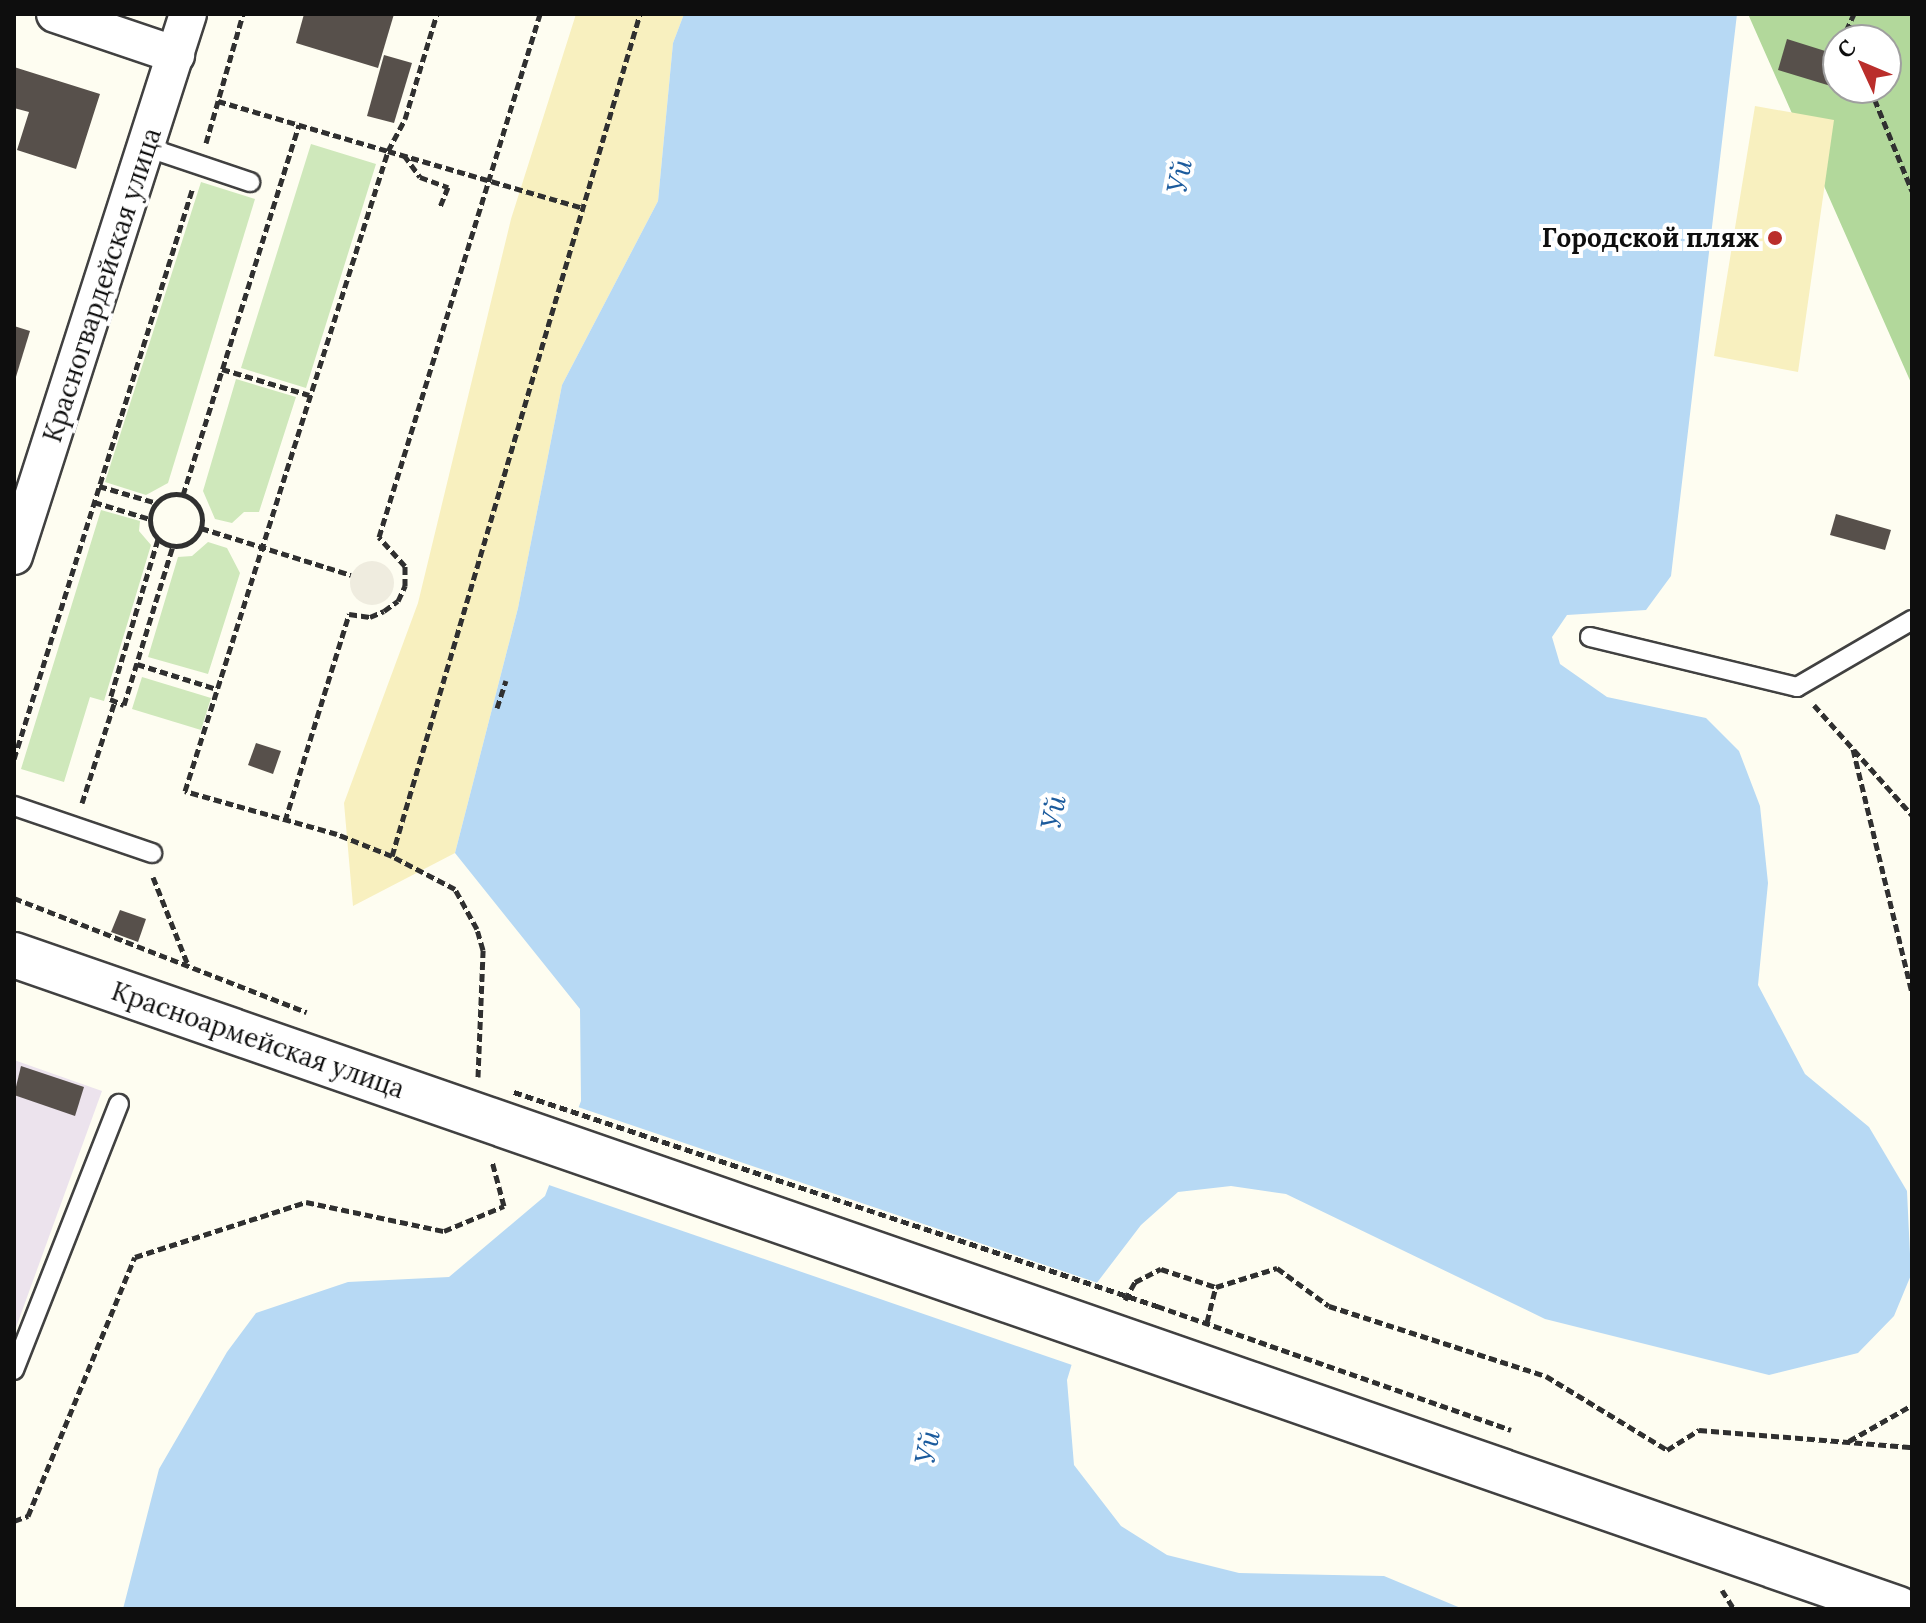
<!DOCTYPE html>
<meta charset="utf-8">
<style>
body{margin:0}
#map{position:relative;width:1926px;height:1623px;overflow:hidden;background:#fefdf1;font-family:Lora,serif}
div>[style]{position:absolute}
[style*='--x']{left:calc(var(--x)*1px);top:calc(var(--y)*1px);width:calc(var(--w)*1px);rotate:calc(var(--a)*1deg)}
.industrial>*{inset:0;background:#ece3ed}
.green>*{inset:0;background:#cfe8bb}
.forest>*{inset:0;background:#b2d89b}
.sand>*{inset:0;background:#f8f0bf}
.plaza>*{inset:0;background:#efecdf}
.round{border-radius:50%}
.water>*{inset:0;background:#b7d9f4}
.pier>*{inset:0;background:#fefdf1}
.building>*{inset:0;background:#57504b}
.path>*{height:5px;margin-top:-2.5px;transform-origin:0;background:repeating-linear-gradient(90deg,#303030 0 8px,transparent 0 12px)}
.path>.ring{margin:-2.5px;padding:0;box-sizing:content-box;background:none;border:5px solid #303030;border-radius:50%}
.roads{filter:drop-shadow(2px 0 #414141) drop-shadow(-2px 0 #414141) drop-shadow(0 2px #414141) drop-shadow(0 -2px #414141)}
.service>*{height:18px;margin:-9px;padding:0 9px;transform-origin:9px;border-radius:9px;background:#fff}
.minor>*{height:36px;margin:-18px;padding:0 18px;transform-origin:18px;border-radius:18px;background:#fff}
.tertiary>*{height:44px;margin:-22px;padding:0 22px;transform-origin:22px;border-radius:22px;background:#fff}
.path-bridge>*{height:5px;margin-top:-2.5px;transform-origin:0;background:repeating-linear-gradient(90deg,#303030 0 8px,transparent 0 12px)}
.dots>*{width:22px;height:22px;translate:-50% -50%;box-sizing:border-box;border:4px solid #fff;border-radius:50%}
span{translate:-50% -50%;white-space:nowrap;text-align:center;line-height:1.15;-webkit-text-stroke:8px #fff;paint-order:stroke}
.poi-label{font-size:26px;color:#0e0e0e;font-weight:700}
.right{translate:-100% -50%;text-align:right}
.street-label{font-size:26px;color:#0e0e0e}
.water-label{font-size:28px;color:#1b5b9d;font-style:italic}
.frame{position:absolute;inset:0;border:16px solid #0e0e0e;pointer-events:none}
.north{position:absolute;left:1822px;top:24px;width:80px;height:80px;box-sizing:border-box;background:#fff;border:2px solid #9f9f9f;border-radius:50%;rotate:314deg;font-size:22px;font-weight:700;line-height:32px;text-align:center;color:#0e0e0e}
.north::after{content:'';display:block;margin:auto;width:28px;height:36px;background:#ba2e2b;clip-path:polygon(50% 0,100% 100%,50% 72%,0 100%)}
</style>
<div id="map">
<div class="industrial">
<i style="clip-path:polygon(14px 1060px,102px 1091px,14px 1333px)"></i>
</div>
<div class="green">
<i style="clip-path:polygon(311px 144px,376px 164px,306px 388px,241px 368px)"></i>
<i style="clip-path:polygon(201px 182px,255px 199px,168px 483px,146px 495px,105px 482px)"></i>
<i style="clip-path:polygon(236px 379px,296px 397px,259px 512px,244px 512px,232px 523px,215px 519px,203px 491px)"></i>
<i style="clip-path:polygon(101px 510px,140px 521px,139px 531px,151px 545px,104px 701px,90px 697px,64px 782px,21px 769px)"></i>
<i style="clip-path:polygon(208px 542px,227px 548px,240px 573px,208px 674px,148px 657px,178px 557px,192px 556px)"></i>
<i style="clip-path:polygon(142px 677px,211px 698px,201px 730px,132px 709px)"></i>
</div>
<div class="forest">
<i style="clip-path:polygon(evenodd,1748px 14px,1912px 14px,1912px 385px,1748px 14px,1838px 40px,1886px 40px,1886px 88px,1838px 88px,1838px 40px)"></i>
</div>
<div class="sand">
<i style="clip-path:polygon(576px 14px,684px 14px,673px 43px,658px 201px,562px 385px,518px 608px,455px 853px,353px 906px,344px 803px,418px 603px,511px 219px)"></i>
<i style="clip-path:polygon(1755px 106px,1834px 120px,1798px 372px,1714px 356px)"></i>
</div>
<div class="plaza">
<i class="round" style="left:350px;top:561px;width:44px;height:44px"></i>
</div>
<div class="water">
<i style="clip-path:polygon(684px 14px,1737px 14px,1671px 576px,1646px 610px,1567px 615px,1552px 637px,1560px 664px,1607px 697px,1706px 718px,1739px 751px,1760px 806px,1768px 883px,1758px 985px,1805px 1074px,1869px 1127px,1907px 1191px,1911px 1275px,1894px 1316px,1858px 1353px,1769px 1375px,1545px 1319px,1286px 1194px,1231px 1186px,1178px 1192px,1141px 1225px,1096px 1284px,1067px 1380px,1074px 1465px,1121px 1526px,1167px 1555px,1239px 1573px,1384px 1576px,1463px 1609px,123px 1609px,159px 1469px,227px 1352px,256px 1313px,348px 1282px,449px 1277px,545px 1196px,581px 1101px,580px 1009px,455px 853px,518px 608px,562px 385px,658px 201px,673px 43px)"></i>
</div>
<div class="pier">
<i style="clip-path:polygon(575px 1106px,1101px 1284px,1075px 1366px,546px 1184px)"></i>
</div>
<div class="building">
<i style="clip-path:polygon(304px 14px,394px 14px,378px 68px,296px 43px)"></i>
<i style="clip-path:polygon(1787px 39px,1838px 55px,1834px 87px,1778px 70px)"></i>
<i style="clip-path:polygon(384px 55px,412px 63px,394px 123px,367px 116px)"></i>
<i style="clip-path:polygon(14px 67px,100px 94px,76px 169px,17px 150px,29px 112px,14px 108px)"></i>
<i style="clip-path:polygon(14px 326px,30px 331px,15px 380px,14px 380px)"></i>
<i style="clip-path:polygon(1836px 514px,1891px 530px,1885px 550px,1830px 535px)"></i>
<i style="clip-path:polygon(256px 743px,281px 751px,273px 774px,248px 765px)"></i>
<i style="clip-path:polygon(120px 910px,146px 919px,138px 942px,111px 932px)"></i>
<i style="clip-path:polygon(21px 1066px,84px 1087px,75px 1116px,14px 1095px)"></i>
</div>
<div class="path">
<i style="--x:1850;--y:40;--w:10;--a:-114"></i>
<i style="--x:1846;--y:31;--w:19;--a:-65"></i>
<i style="--x:1870;--y:88;--w:111;--a:67.8"></i>
<i style="--x:218;--y:101;--w:177;--a:16.4"></i>
<i style="--x:388;--y:151;--w:36;--a:-62"></i>
<i style="--x:405;--y:119;--w:110;--a:-73.1"></i>
<i style="--x:206;--y:143;--w:134;--a:-74"></i>
<i style="--x:404;--y:155;--w:27;--a:54"></i>
<i style="--x:420;--y:177;--w:30;--a:20"></i>
<i style="--x:448;--y:187;--w:22;--a:112"></i>
<i style="--x:222;--y:369;--w:91;--a:16.6"></i>
<i style="--x:99;--y:486;--w:60;--a:16.3"></i>
<i class="ring" style="left:150px;top:494px;width:47px;height:47px"></i>
<i style="--x:183;--y:495;--w:388;--a:-72.6"></i>
<i style="--x:94;--y:502;--w:59;--a:16.9"></i>
<i style="--x:201;--y:528;--w:157;--a:17.4"></i>
<i style="--x:158;--y:539;--w:167;--a:106.7"></i>
<i style="--x:110;--y:699;--w:15;--a:23"></i>
<i style="--x:124;--y:705;--w:166;--a:-72.9"></i>
<i style="--x:137;--y:664;--w:84;--a:17.4"></i>
<i style="--x:1814;--y:705;--w:147;--a:48.3"></i>
<i style="--x:497;--y:708;--w:29;--a:-72"></i>
<i style="--x:1853;--y:749;--w:251;--a:76.4"></i>
<i style="--x:14;--y:759;--w:599;--a:-72.62"></i>
<i style="--x:82;--y:803;--w:107;--a:-72.1"></i>
<i style="--x:285;--y:821;--w:217;--a:-72.8"></i>
<i style="--x:349;--y:614;--w:21;--a:8"></i>
<i style="--x:370;--y:617;--w:15;--a:-23"></i>
<i style="--x:384;--y:611;--w:17;--a:-36"></i>
<i style="--x:398;--y:601;--w:17;--a:-65"></i>
<i style="--x:405;--y:586;--w:20;--a:-90"></i>
<i style="--x:405;--y:566;--w:39;--a:-132"></i>
<i style="--x:379;--y:537;--w:547;--a:-72.89"></i>
<i style="--x:392;--y:856;--w:59;--a:-158.2"></i>
<i style="--x:337;--y:834;--w:158;--a:-164.2"></i>
<i style="--x:185;--y:791;--w:671;--a:-72.4"></i>
<i style="--x:388;--y:151;--w:203;--a:16.3"></i>
<i style="--x:153;--y:877;--w:95;--a:68.3"></i>
<i style="--x:14;--y:898;--w:314;--a:21.3"></i>
<i style="--x:478;--y:1077;--w:127;--a:-87.7"></i>
<i style="--x:483;--y:950;--w:22;--a:-106"></i>
<i style="--x:477;--y:929;--w:46;--a:-118.8"></i>
<i style="--x:455;--y:889;--w:71;--a:-152.4"></i>
<i style="--x:392;--y:856;--w:878;--a:-73.59"></i>
<i style="--x:1125;--y:1300;--w:21;--a:-61"></i>
<i style="--x:1135;--y:1282;--w:29;--a:-27"></i>
<i style="--x:1161;--y:1269;--w:58;--a:18.1"></i>
<i style="--x:1157;--y:1306;--w:375;--a:19.3"></i>
<i style="--x:1207;--y:1322;--w:36;--a:-76"></i>
<i style="--x:1216;--y:1287;--w:64;--a:-17.3"></i>
<i style="--x:1277;--y:1268;--w:64;--a:36.2"></i>
<i style="--x:1329;--y:1306;--w:228;--a:17.9"></i>
<i style="--x:1546;--y:1376;--w:142;--a:31.4"></i>
<i style="--x:1667;--y:1450;--w:38;--a:-32"></i>
<i style="--x:1699;--y:1430;--w:214;--a:4.6"></i>
<i style="--x:1849;--y:1441;--w:73;--a:-29.7"></i>
<i style="--x:14;--y:1521;--w:15;--a:-20"></i>
<i style="--x:28;--y:1516;--w:280;--a:-67.6"></i>
<i style="--x:135;--y:1257;--w:180;--a:-17.8"></i>
<i style="--x:306;--y:1202;--w:141;--a:11.9"></i>
<i style="--x:444;--y:1231;--w:65;--a:-22.6"></i>
<i style="--x:504;--y:1206;--w:47;--a:-104.9"></i>
<i style="--x:1722;--y:1590;--w:22;--a:58"></i>
</div>
<div class="roads">
<div class="service">
<i style="--x:146;--y:147;--w:110;--a:18.6"></i>
<i style="--x:1590;--y:637;--w:213;--a:13.6"></i>
<i style="--x:1797;--y:687;--w:133;--a:-30.2"></i>
<i style="--x:14;--y:806;--w:146;--a:18.8"></i>
<i style="--x:14;--y:1370;--w:286;--a:-68.5"></i>
</div>
<div class="minor">
<i style="--x:55;--y:14;--w:128;--a:18.7"></i>
<i style="--x:14;--y:556;--w:569;--a:-72.2"></i>
</div>
<div class="tertiary">
<i style="--x:14;--y:955;--w:1994;--a:19.14"></i>
</div>
</div>
<div class="path-bridge">
<i style="--x:514;--y:1092;--w:678;--a:18.41"></i>
</div>
<div class="dots">
<i style="left:1775px;top:238px;background:#ba2e2b"></i>
</div>
<div class="poi-label">
<span class="right" style="left:1759px;top:238px">Городской пляж</span>
</div>
<div class="street-label">
<span style="left:102px;top:285px;rotate:-72deg">Красногвардейская улица</span>
<span style="left:258px;top:1040px;rotate:19deg">Красноармейская улица</span>
</div>
<div class="water-label">
<span style="left:1179px;top:176px;rotate:-79deg">Уй</span>
<span style="left:1053px;top:812px;rotate:-79deg">Уй</span>
<span style="left:927px;top:1447px;rotate:-79deg">Уй</span>
</div>
<div class="frame"></div>
<div class="north">С</div>
</div>
